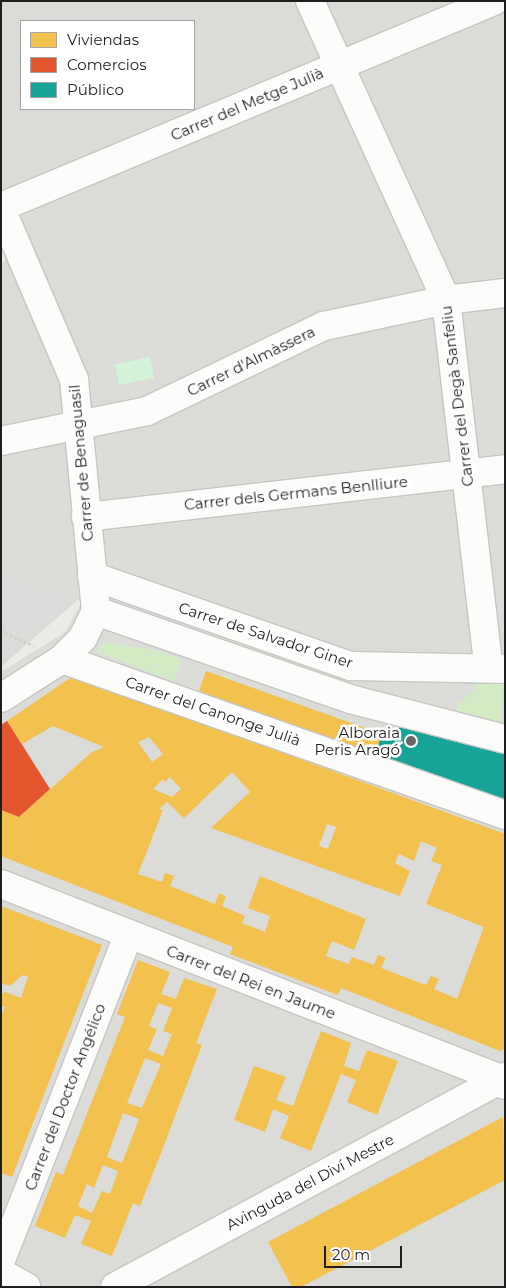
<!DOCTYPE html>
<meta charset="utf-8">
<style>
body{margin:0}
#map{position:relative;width:506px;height:1288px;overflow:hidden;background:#ecece7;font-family:Montserrat,sans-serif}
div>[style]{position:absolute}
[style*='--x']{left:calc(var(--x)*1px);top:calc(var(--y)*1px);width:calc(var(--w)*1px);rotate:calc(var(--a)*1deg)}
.residential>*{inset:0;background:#dbdbd8}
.grass>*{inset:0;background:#d3ebc5}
.park>*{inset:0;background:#d4f4da}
.parking>*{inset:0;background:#dbdbd9}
.homes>*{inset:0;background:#f2c14e}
.shops>*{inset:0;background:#e4572e}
.public>*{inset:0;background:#17a398}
.path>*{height:3px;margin-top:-1.5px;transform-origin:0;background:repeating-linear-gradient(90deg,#d6cbc7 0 2.5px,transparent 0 5px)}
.roads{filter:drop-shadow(1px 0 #c5c5c3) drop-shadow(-1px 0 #c5c5c3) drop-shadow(0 1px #c5c5c3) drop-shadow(0 -1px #c5c5c3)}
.street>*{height:28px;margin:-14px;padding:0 14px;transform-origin:14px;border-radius:14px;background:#fcfcfb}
.dots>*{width:14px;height:14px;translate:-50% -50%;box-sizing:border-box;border:2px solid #fff;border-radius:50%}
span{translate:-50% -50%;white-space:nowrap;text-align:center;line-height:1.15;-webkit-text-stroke:5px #fff;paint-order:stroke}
.street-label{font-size:15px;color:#1e1e1e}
.poi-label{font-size:15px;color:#1e1e1e}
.right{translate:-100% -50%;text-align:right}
.frame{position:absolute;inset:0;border:2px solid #1e1e1e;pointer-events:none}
.legend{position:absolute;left:20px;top:20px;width:175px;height:90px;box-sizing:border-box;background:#fff;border:1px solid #a5a5a5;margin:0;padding:6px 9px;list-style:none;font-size:15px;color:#1e1e1e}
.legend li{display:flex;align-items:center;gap:10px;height:25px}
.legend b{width:25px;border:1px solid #a5a5a5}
.scale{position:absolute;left:324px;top:1246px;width:78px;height:22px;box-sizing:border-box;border:2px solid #1e1e1e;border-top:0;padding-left:6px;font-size:15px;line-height:18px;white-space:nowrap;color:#1e1e1e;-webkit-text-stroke:4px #fff;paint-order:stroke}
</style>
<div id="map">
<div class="residential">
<i style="clip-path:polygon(evenodd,1px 1px,505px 1px,505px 1287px,1px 1287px,1px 672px,65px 632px,82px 601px,1px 574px,1px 263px,28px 248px,1px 194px,1px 1px,21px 21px,194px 21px,194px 109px,21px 109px,21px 21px)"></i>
</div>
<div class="grass">
<i style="clip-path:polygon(209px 628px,351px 676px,350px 691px,204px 639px)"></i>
<i style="clip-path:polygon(104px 642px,160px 651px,182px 660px,174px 681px,97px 652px)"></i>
<i style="clip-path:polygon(477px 678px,503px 680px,502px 728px,456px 725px,457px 705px,475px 690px)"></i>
</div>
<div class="park">
<i style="clip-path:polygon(150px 357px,154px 378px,119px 385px,115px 364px)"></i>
</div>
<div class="parking">
<i style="clip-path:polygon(1px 573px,80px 598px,1px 667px)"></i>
</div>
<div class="homes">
<i style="clip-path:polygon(206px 671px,382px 734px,375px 754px,199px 691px)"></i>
<i style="clip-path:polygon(evenodd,73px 676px,505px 834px,505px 1048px,500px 1051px,341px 988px,338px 995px,230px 954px,233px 947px,1px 856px,1px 810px,19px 817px,92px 752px,104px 747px,53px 726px,22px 744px,7px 721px,73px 676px,149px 737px,163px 754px,152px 762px,138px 742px,149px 737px,73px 676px,232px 772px,250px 792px,211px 828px,239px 838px,400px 896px,410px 871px,395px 863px,399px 854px,414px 861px,421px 841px,437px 848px,431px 861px,442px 865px,426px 904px,484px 927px,457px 999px,434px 989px,439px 979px,431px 976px,426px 985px,381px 968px,386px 958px,378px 955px,374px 965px,352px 957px,349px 964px,326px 956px,332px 941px,354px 950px,366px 919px,260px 876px,248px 908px,270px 916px,265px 932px,242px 923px,245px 916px,222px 906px,226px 896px,219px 893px,215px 904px,170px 886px,174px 876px,165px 873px,162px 882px,138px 874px,163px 810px,159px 809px,167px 802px,184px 818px,232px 772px,73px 676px,170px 777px,181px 789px,172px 797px,153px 789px,163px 779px,165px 782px,170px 777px,73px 676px,327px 824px,336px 827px,328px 849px,319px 846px,327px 824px)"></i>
<i style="clip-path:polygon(1px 906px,102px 945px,12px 1177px,1px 1173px,1px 1016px,5px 1007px,1px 1006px,1px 995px,5px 992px,21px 998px,28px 977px,23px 975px,10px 986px,1px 983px)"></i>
<i style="clip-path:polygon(evenodd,138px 960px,170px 972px,161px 994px,176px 999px,184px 978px,217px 989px,196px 1043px,202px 1045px,161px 1153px,140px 1206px,133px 1203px,112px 1256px,81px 1244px,91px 1221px,75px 1215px,65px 1238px,35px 1226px,56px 1172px,63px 1175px,125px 1017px,117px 1014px,138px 960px,158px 1003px,172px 1008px,163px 1031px,172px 1034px,163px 1056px,148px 1050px,157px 1029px,149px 1026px,158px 1003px,138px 960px,145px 1058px,161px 1064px,142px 1108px,127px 1103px,145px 1058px,138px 960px,123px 1113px,139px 1119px,122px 1163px,107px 1157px,123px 1113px,138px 960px,103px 1165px,118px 1171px,110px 1194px,102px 1191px,92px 1213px,78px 1206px,87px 1184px,94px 1188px,103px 1165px)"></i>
<i style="clip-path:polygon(321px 1031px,351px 1043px,344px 1066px,359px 1071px,367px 1050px,398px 1061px,377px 1115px,347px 1102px,356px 1080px,341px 1074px,311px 1151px,280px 1138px,289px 1116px,273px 1109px,265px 1132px,234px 1120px,254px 1066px,286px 1077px,276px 1100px,293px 1106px)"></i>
<i style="clip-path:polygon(503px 1117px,505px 1180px,301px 1287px,292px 1287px,268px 1242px)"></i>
</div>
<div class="shops">
<i style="clip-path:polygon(7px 721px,50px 789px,19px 817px,1px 810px,1px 725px)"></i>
</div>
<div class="public">
<i style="clip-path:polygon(403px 717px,505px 752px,505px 801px,375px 754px,382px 734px,395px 739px)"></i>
</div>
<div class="path">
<i style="--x:1;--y:631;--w:36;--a:24"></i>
</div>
<div class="roads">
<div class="street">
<i style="--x:310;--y:1;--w:328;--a:65.5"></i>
<i style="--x:446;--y:300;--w:371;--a:83.4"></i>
<i style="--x:1;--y:207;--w:534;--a:-22.68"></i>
<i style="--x:1;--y:209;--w:185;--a:66.8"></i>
<i style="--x:74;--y:379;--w:233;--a:84.6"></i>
<i style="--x:96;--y:611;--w:30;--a:116"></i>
<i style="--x:83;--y:638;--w:30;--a:135"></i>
<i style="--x:62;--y:659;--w:72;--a:147.4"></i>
<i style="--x:1;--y:441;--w:149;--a:-11.6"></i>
<i style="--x:147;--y:411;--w:196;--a:-25.7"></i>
<i style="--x:324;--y:326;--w:125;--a:-12"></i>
<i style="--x:446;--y:300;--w:59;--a:-6.8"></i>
<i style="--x:86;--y:517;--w:422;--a:-6.5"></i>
<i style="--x:92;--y:576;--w:274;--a:19.2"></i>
<i style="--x:351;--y:666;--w:154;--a:1.1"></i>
<i style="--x:96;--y:611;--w:269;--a:19.1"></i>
<i style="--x:350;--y:699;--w:160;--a:14.5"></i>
<i style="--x:62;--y:659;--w:470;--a:19.4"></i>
<i style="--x:1;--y:884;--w:537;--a:21.31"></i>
<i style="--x:501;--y:1079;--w:7;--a:56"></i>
<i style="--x:1;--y:1260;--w:350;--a:-68.6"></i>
<i style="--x:1;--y:1273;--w:29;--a:29"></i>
<i style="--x:115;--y:1287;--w:443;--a:-28.3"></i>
</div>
</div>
<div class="dots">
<i style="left:411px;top:741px;background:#666664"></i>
</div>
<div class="street-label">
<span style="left:247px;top:104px;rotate:-23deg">Carrer del Metge Julià</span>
<span style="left:251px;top:361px;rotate:-26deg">Carrer d'Almàssera</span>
<span style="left:457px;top:396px;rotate:-97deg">Carrer del Degà Sanfeliu</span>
<span style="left:81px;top:463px;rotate:-95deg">Carrer de Benaguasil</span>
<span style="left:296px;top:493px;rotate:-6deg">Carrer dels Germans Benlliure</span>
<span style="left:266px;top:635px;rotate:18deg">Carrer de Salvador Giner</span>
<span style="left:213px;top:711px;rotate:19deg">Carrer del Canonge Julià</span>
<span style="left:251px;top:982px;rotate:21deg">Carrer del Rei en Jaume</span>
<span style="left:65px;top:1097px;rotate:-69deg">Carrer del Doctor Angélico</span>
<span style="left:310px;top:1182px;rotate:-28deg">Avinguda del Diví Mestre</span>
</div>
<div class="poi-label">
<span class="right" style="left:400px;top:741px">Alboraia<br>Peris Aragó</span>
</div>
<div class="frame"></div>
<ul class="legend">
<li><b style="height:14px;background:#f2c14e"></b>Viviendas</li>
<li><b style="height:14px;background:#e4572e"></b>Comercios</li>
<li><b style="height:14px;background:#17a398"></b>Público</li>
</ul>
<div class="scale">20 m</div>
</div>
